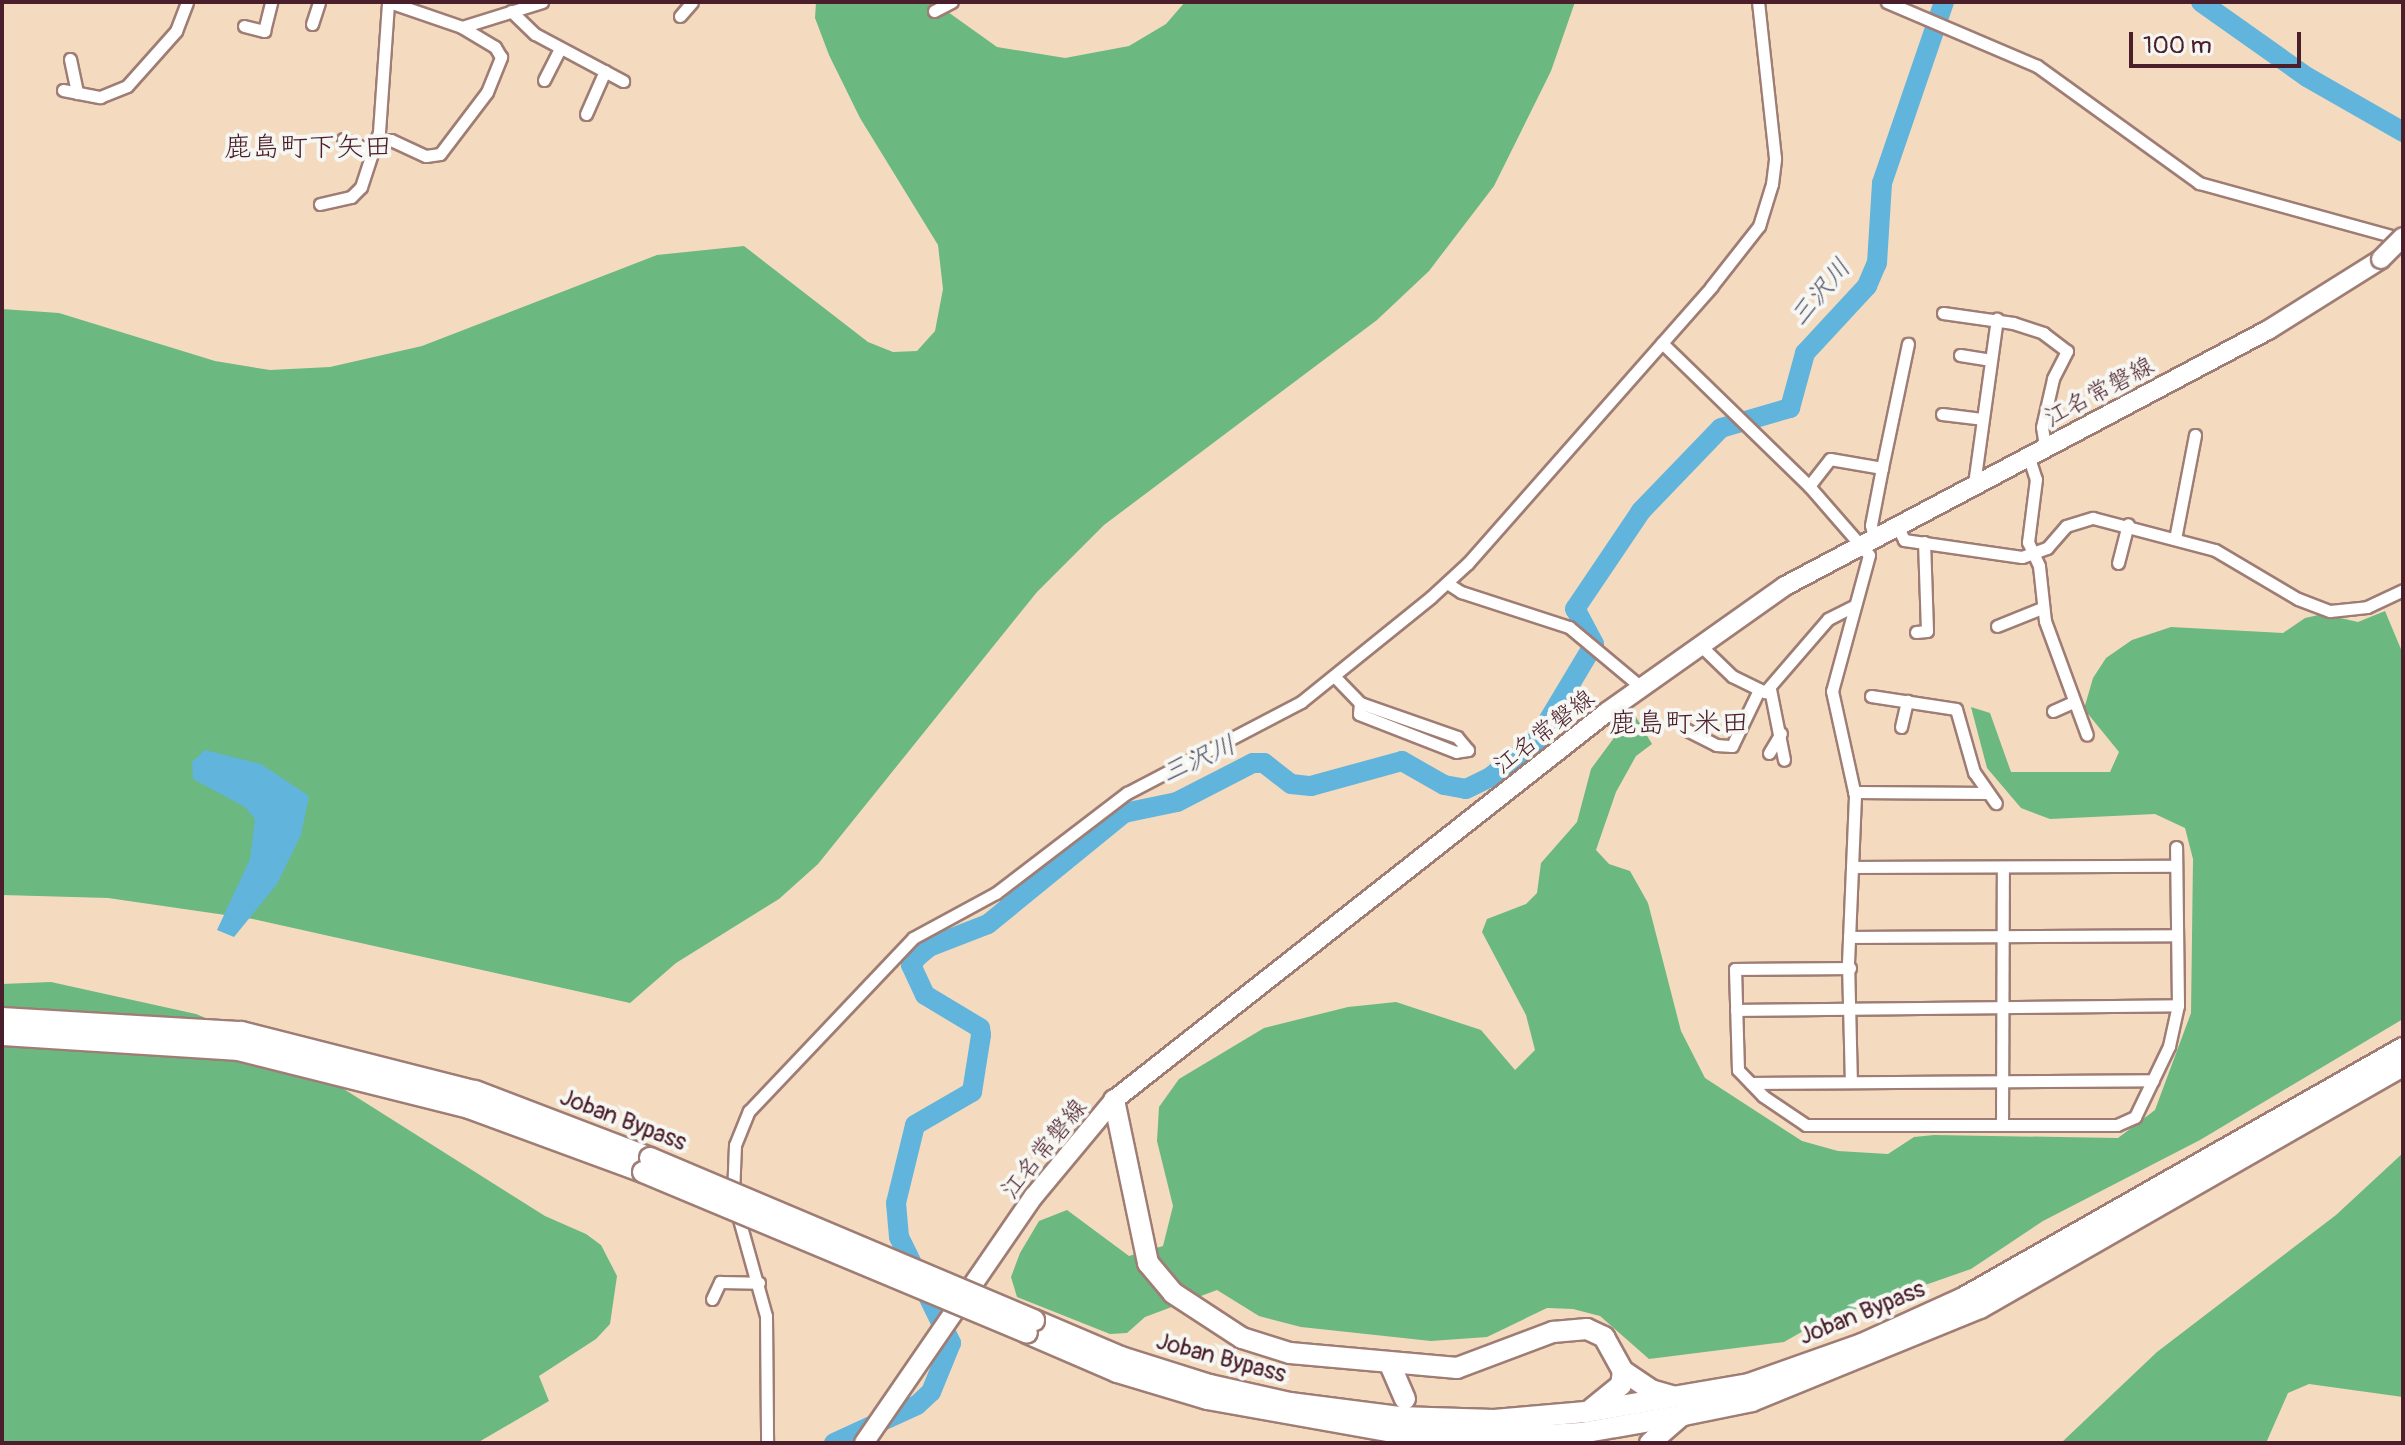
<!DOCTYPE html>
<meta charset="utf-8">
<style>
body{margin:0}
#map{position:relative;width:2405px;height:1445px;overflow:hidden;background:#f4dbbf;font-family:Pangolin,"Klee One",sans-serif}
div>[style]{position:absolute}
[style*='--x']{left:calc(var(--x)*1px);top:calc(var(--y)*1px);width:calc(var(--w)*1px);rotate:calc(var(--a)*1deg)}
.forest>*{inset:0;background:#6bb880}
.water>*{inset:0;background:#61b4dc}
.river>*{height:20px;margin:-10px;padding:0 10px;transform-origin:10px;border-radius:10px;background:#61b4dc}
.roads{filter:drop-shadow(2px 0 #9f7d75) drop-shadow(-2px 0 #9f7d75) drop-shadow(0 2px #9f7d75) drop-shadow(0 -2px #9f7d75)}
.street>*{height:11px;margin:-5.5px;padding:0 5.5px;transform-origin:5.5px;border-radius:5.5px;background:#fff}
.primary>*{height:18px;margin:-9px;padding:0 9px;transform-origin:9px;border-radius:9px;background:#fff}
.highway>*{height:20px;margin:-10px;padding:0 10px;transform-origin:10px;border-radius:10px;background:#fff}
.bridges{filter:drop-shadow(2px 0 #9f7d75) drop-shadow(-2px 0 #9f7d75) drop-shadow(0 2px #9f7d75) drop-shadow(0 -2px #9f7d75)}
.primary-bridge>*{height:18px;margin:-9px;padding:0 9px;transform-origin:9px;border-radius:9px;background:#fff}
.highway-bridge>*{height:20px;margin:-10px;padding:0 10px;transform-origin:10px;border-radius:10px;background:#fff}
span{translate:-50% -50%;white-space:nowrap;text-align:center;line-height:1.15;-webkit-text-stroke:8px #f6f6f2;paint-order:stroke}
.street-label{font-size:24px;color:#4a1f2b}
.water-label{font-size:26px;color:#525369;font-style:italic}
.quarter-label{font-size:28px;color:#4a1f2b}
.frame{position:absolute;inset:0;border:4px solid #4a1f2b;pointer-events:none}
.scale{position:absolute;left:2129px;top:32px;width:172px;height:36px;box-sizing:border-box;border:4px solid #4a1f2b;border-top:0;padding-left:10px;font-size:24px;line-height:28px;white-space:nowrap;color:#4a1f2b;-webkit-text-stroke:6px #f6f6f2;paint-order:stroke}
</style>
<div id="map">
<div class="forest">
<i style="clip-path:polygon(816px 2px,934px 2px,997px 47px,1065px 58px,1129px 46px,1166px 24px,1185px 2px,1575px 2px,1551px 71px,1494px 186px,1429px 271px,1377px 320px,1104px 525px,1037px 592px,818px 864px,779px 899px,676px 963px,630px 1003px,253px 919px,108px 898px,2px 895px,2px 309px,59px 313px,215px 361px,270px 370px,330px 367px,422px 346px,657px 255px,744px 246px,868px 342px,893px 352px,917px 351px,935px 331px,943px 289px,938px 245px,860px 118px,829px 55px,815px 18px)"></i>
<i style="clip-path:polygon(2385px 611px,2403px 654px,2403px 1019px,2200px 1140px,2043px 1221px,1971px 1269px,1819px 1322px,1784px 1342px,1649px 1359px,1600px 1316px,1573px 1309px,1547px 1308px,1487px 1337px,1431px 1341px,1301px 1327px,1259px 1316px,1217px 1290px,1145px 1317px,1127px 1333px,1110px 1334px,1017px 1297px,1011px 1277px,1020px 1253px,1039px 1221px,1067px 1210px,1129px 1256px,1163px 1246px,1173px 1206px,1157px 1141px,1159px 1107px,1179px 1079px,1264px 1028px,1348px 1007px,1396px 1002px,1481px 1030px,1515px 1070px,1535px 1050px,1526px 1015px,1482px 932px,1487px 919px,1526px 904px,1537px 893px,1541px 863px,1577px 822px,1591px 769px,1633px 712px,1652px 744px,1636px 756px,1616px 792px,1596px 850px,1609px 864px,1630px 871px,1648px 903px,1681px 1031px,1705px 1078px,1802px 1141px,1838px 1151px,1888px 1154px,1914px 1137px,1934px 1135px,2118px 1138px,2155px 1110px,2191px 1013px,2193px 859px,2185px 828px,2155px 814px,2050px 819px,2021px 808px,1987px 768px,1971px 707px,1990px 713px,2011px 772px,2110px 772px,2119px 752px,2084px 709px,2093px 678px,2106px 658px,2132px 640px,2171px 627px,2283px 633px,2305px 618px,2323px 614px,2358px 622px)"></i>
<i style="clip-path:polygon(51px 982px,196px 1014px,282px 1050px,545px 1216px,586px 1234px,601px 1245px,617px 1276px,610px 1324px,596px 1339px,539px 1376px,549px 1401px,477px 1443px,2px 1443px,2px 984px)"></i>
<i style="clip-path:polygon(2403px 1153px,2403px 1397px,2309px 1384px,2288px 1393px,2266px 1443px,2061px 1443px,2157px 1352px,2336px 1215px)"></i>
</div>
<div class="water">
<i style="clip-path:polygon(205px 750px,261px 764px,309px 796px,301px 835px,277px 884px,234px 937px,217px 930px,250px 859px,255px 819px,245px 807px,193px 779px,192px 762px)"></i>
</div>
<div class="river">
<i style="--x:2201;--y:2;--w:130;--a:35.3"></i>
<i style="--x:2307;--y:77;--w:111;--a:29.8"></i>
<i style="--x:834;--y:1443;--w:91;--a:-24.6"></i>
<i style="--x:917;--y:1405;--w:19;--a:-43"></i>
<i style="--x:931;--y:1392;--w:53;--a:-67.8"></i>
<i style="--x:951;--y:1343;--w:118;--a:-116.1"></i>
<i style="--x:899;--y:1237;--w:34;--a:-95"></i>
<i style="--x:896;--y:1203;--w:80;--a:-76.3"></i>
<i style="--x:915;--y:1125;--w:66;--a:-30.1"></i>
<i style="--x:972;--y:1092;--w:58;--a:-81"></i>
<i style="--x:981;--y:1035;--w:7;--a:-98"></i>
<i style="--x:980;--y:1028;--w:64;--a:-149"></i>
<i style="--x:925;--y:995;--w:33;--a:-115"></i>
<i style="--x:911;--y:965;--w:10;--a:-53"></i>
<i style="--x:917;--y:957;--w:16;--a:-40"></i>
<i style="--x:929;--y:947;--w:63;--a:-21.3"></i>
<i style="--x:988;--y:924;--w:176;--a:-39.2"></i>
<i style="--x:1124;--y:813;--w:54;--a:-11.7"></i>
<i style="--x:1177;--y:802;--w:85;--a:-27.2"></i>
<i style="--x:1253;--y:763;--w:11;--a:0"></i>
<i style="--x:1264;--y:763;--w:34;--a:38"></i>
<i style="--x:1291;--y:784;--w:20;--a:6"></i>
<i style="--x:1311;--y:786;--w:94;--a:-15.4"></i>
<i style="--x:1402;--y:761;--w:48;--a:29.7"></i>
<i style="--x:1444;--y:785;--w:22;--a:10"></i>
<i style="--x:1466;--y:789;--w:25;--a:-26"></i>
<i style="--x:1489;--y:778;--w:60;--a:-38.2"></i>
<i style="--x:1536;--y:741;--w:113;--a:-59.1"></i>
<i style="--x:1594;--y:644;--w:40;--a:-118"></i>
<i style="--x:1575;--y:609;--w:118;--a:-56"></i>
<i style="--x:1641;--y:511;--w:115;--a:-46.1"></i>
<i style="--x:1721;--y:428;--w:72;--a:-16.2"></i>
<i style="--x:1790;--y:408;--w:57;--a:-74.7"></i>
<i style="--x:1805;--y:353;--w:91;--a:-47.2"></i>
<i style="--x:1867;--y:286;--w:25;--a:-67"></i>
<i style="--x:1877;--y:263;--w:80;--a:-86.4"></i>
<i style="--x:1882;--y:183;--w:191;--a:-71.1"></i>
</div>
<div class="roads">
<div class="street">
<i style="--x:1887;--y:2;--w:163;--a:23.1"></i>
<i style="--x:2037;--y:66;--w:200;--a:35.8"></i>
<i style="--x:2199;--y:183;--w:212;--a:15.4"></i>
<i style="--x:511;--y:11;--w:33;--a:44"></i>
<i style="--x:535;--y:34;--w:100;--a:28.1"></i>
<i style="--x:934;--y:11;--w:20;--a:-27"></i>
<i style="--x:680;--y:16;--w:18;--a:-49"></i>
<i style="--x:312;--y:24;--w:23;--a:-72"></i>
<i style="--x:244;--y:26;--w:21;--a:14"></i>
<i style="--x:264;--y:31;--w:30;--a:-76"></i>
<i style="--x:462;--y:27;--w:84;--a:-17.4"></i>
<i style="--x:70;--y:59;--w:35;--a:78"></i>
<i style="--x:544;--y:80;--w:35;--a:-63"></i>
<i style="--x:63;--y:90;--w:38;--a:11"></i>
<i style="--x:100;--y:97;--w:29;--a:-22"></i>
<i style="--x:127;--y:86;--w:74;--a:-48.3"></i>
<i style="--x:176;--y:31;--w:31;--a:-69"></i>
<i style="--x:586;--y:114;--w:47;--a:-66.2"></i>
<i style="--x:343;--y:139;--w:30;--a:23"></i>
<i style="--x:376;--y:140;--w:15;--a:0"></i>
<i style="--x:391;--y:140;--w:38;--a:25"></i>
<i style="--x:426;--y:156;--w:14;--a:-8"></i>
<i style="--x:440;--y:154;--w:78;--a:-52.8"></i>
<i style="--x:487;--y:92;--w:38;--a:-68"></i>
<i style="--x:501;--y:57;--w:12;--a:-121"></i>
<i style="--x:495;--y:47;--w:39;--a:-149"></i>
<i style="--x:462;--y:27;--w:77;--a:-161.1"></i>
<i style="--x:320;--y:204;--w:32;--a:-13"></i>
<i style="--x:351;--y:197;--w:14;--a:-45"></i>
<i style="--x:361;--y:187;--w:58;--a:-71.9"></i>
<i style="--x:379;--y:132;--w:130;--a:-86"></i>
<i style="--x:1943;--y:313;--w:71;--a:8.1"></i>
<i style="--x:2013;--y:323;--w:32;--a:18"></i>
<i style="--x:2043;--y:333;--w:30;--a:37"></i>
<i style="--x:2067;--y:351;--w:31;--a:117"></i>
<i style="--x:2053;--y:379;--w:49;--a:102.9"></i>
<i style="--x:2042;--y:427;--w:20;--a:81"></i>
<i style="--x:1662;--y:343;--w:205;--a:44.2"></i>
<i style="--x:1809;--y:486;--w:91;--a:49"></i>
<i style="--x:1869;--y:555;--w:141;--a:105.2"></i>
<i style="--x:1832;--y:691;--w:107;--a:77.6"></i>
<i style="--x:1855;--y:796;--w:166;--a:92.4"></i>
<i style="--x:1848;--y:962;--w:120;--a:88.6"></i>
<i style="--x:1960;--y:355;--w:30;--a:9"></i>
<i style="--x:1942;--y:414;--w:38;--a:7"></i>
<i style="--x:2028;--y:455;--w:25;--a:72"></i>
<i style="--x:2036;--y:479;--w:64;--a:97.2"></i>
<i style="--x:2028;--y:542;--w:26;--a:65"></i>
<i style="--x:2039;--y:566;--w:55;--a:83.8"></i>
<i style="--x:2045;--y:621;--w:121;--a:69.8"></i>
<i style="--x:1974;--y:484;--w:167;--a:-82.1"></i>
<i style="--x:1809;--y:486;--w:34;--a:-52"></i>
<i style="--x:1830;--y:459;--w:53;--a:9.8"></i>
<i style="--x:1882;--y:468;--w:127;--a:-78.2"></i>
<i style="--x:1896;--y:524;--w:18;--a:63"></i>
<i style="--x:1904;--y:540;--w:119;--a:8.2"></i>
<i style="--x:2022;--y:557;--w:27;--a:-20"></i>
<i style="--x:2047;--y:548;--w:29;--a:-49"></i>
<i style="--x:2066;--y:526;--w:28;--a:-17"></i>
<i style="--x:2093;--y:518;--w:126;--a:14.7"></i>
<i style="--x:2215;--y:550;--w:96;--a:30.6"></i>
<i style="--x:2298;--y:599;--w:34;--a:21"></i>
<i style="--x:2330;--y:611;--w:37;--a:-6"></i>
<i style="--x:2367;--y:607;--w:40;--a:-25"></i>
<i style="--x:1874;--y:537;--w:12;--a:-104"></i>
<i style="--x:1871;--y:525;--w:58;--a:-79.1"></i>
<i style="--x:2175;--y:539;--w:106;--a:-79.1"></i>
<i style="--x:2118;--y:563;--w:40;--a:-75.6"></i>
<i style="--x:1447;--y:583;--w:17;--a:33"></i>
<i style="--x:1461;--y:592;--w:114;--a:18"></i>
<i style="--x:1569;--y:627;--w:94;--a:39.8"></i>
<i style="--x:1997;--y:626;--w:48;--a:-21.8"></i>
<i style="--x:1916;--y:632;--w:11;--a:-5"></i>
<i style="--x:1927;--y:631;--w:89;--a:-91.9"></i>
<i style="--x:1700;--y:645;--w:45;--a:44.1"></i>
<i style="--x:1732;--y:676;--w:37;--a:26"></i>
<i style="--x:1765;--y:692;--w:96;--a:-49.2"></i>
<i style="--x:1828;--y:619;--w:28;--a:-27"></i>
<i style="--x:1334;--y:676;--w:37;--a:46"></i>
<i style="--x:1360;--y:703;--w:103;--a:19.3"></i>
<i style="--x:1457;--y:737;--w:17;--a:50"></i>
<i style="--x:1468;--y:750;--w:12;--a:171"></i>
<i style="--x:1456;--y:752;--w:104;--a:-158.6"></i>
<i style="--x:1359;--y:714;--w:11;--a:-85"></i>
<i style="--x:1770;--y:689;--w:72;--a:78.8"></i>
<i style="--x:1871;--y:696;--w:86;--a:8.7"></i>
<i style="--x:1956;--y:709;--w:66;--a:74.1"></i>
<i style="--x:1974;--y:772;--w:38;--a:55"></i>
<i style="--x:2053;--y:711;--w:22;--a:-24"></i>
<i style="--x:1901;--y:727;--w:27;--a:-77"></i>
<i style="--x:1685;--y:729;--w:35;--a:27"></i>
<i style="--x:1716;--y:745;--w:16;--a:4"></i>
<i style="--x:1732;--y:746;--w:62;--a:-64.3"></i>
<i style="--x:1769;--y:753;--w:23;--a:-59"></i>
<i style="--x:1854;--y:792;--w:134;--a:0.4"></i>
<i style="--x:1852;--y:867;--w:324;--a:-0.2"></i>
<i style="--x:1849;--y:937;--w:328;--a:-0.3"></i>
<i style="--x:1850;--y:968;--w:115;--a:179.5"></i>
<i style="--x:1735;--y:969;--w:101;--a:88.3"></i>
<i style="--x:1738;--y:1070;--w:36;--a:46"></i>
<i style="--x:1763;--y:1096;--w:52;--a:34"></i>
<i style="--x:1806;--y:1125;--w:311;--a:0"></i>
<i style="--x:2117;--y:1125;--w:20;--a:-24"></i>
<i style="--x:2135;--y:1117;--w:79;--a:-64.4"></i>
<i style="--x:2169;--y:1046;--w:42;--a:-77.6"></i>
<i style="--x:2178;--y:1005;--w:158;--a:-90.7"></i>
<i style="--x:1736;--y:1010;--w:442;--a:-0.6"></i>
<i style="--x:1751;--y:1083;--w:402;--a:-0.4"></i>
<i style="--x:2002;--y:1125;--w:258;--a:-89.8"></i>
<i style="--x:733;--y:1195;--w:50;--a:-87.7"></i>
<i style="--x:735;--y:1145;--w:37;--a:-68"></i>
<i style="--x:749;--y:1111;--w:238;--a:-46.5"></i>
<i style="--x:913;--y:938;--w:94;--a:-28.5"></i>
<i style="--x:996;--y:893;--w:165;--a:-37.4"></i>
<i style="--x:1127;--y:793;--w:196;--a:-27.6"></i>
<i style="--x:1301;--y:702;--w:167;--a:-38.9"></i>
<i style="--x:1431;--y:597;--w:50;--a:-42.6"></i>
<i style="--x:1468;--y:563;--w:368;--a:-48.6"></i>
<i style="--x:1711;--y:287;--w:78;--a:-51.8"></i>
<i style="--x:1759;--y:226;--w:44;--a:-72.8"></i>
<i style="--x:1772;--y:184;--w:26;--a:-83"></i>
<i style="--x:1775;--y:158;--w:157;--a:-96.2"></i>
<i style="--x:737;--y:1212;--w:108;--a:74.4"></i>
<i style="--x:766;--y:1316;--w:127;--a:89.5"></i>
<i style="--x:712;--y:1299;--w:19;--a:-65"></i>
<i style="--x:720;--y:1282;--w:39;--a:1"></i>
</div>
<div class="primary">
<i style="--x:864;--y:1443;--w:300;--a:-55.5"></i>
<i style="--x:1034;--y:1196;--w:125;--a:-50.2"></i>
<i style="--x:1114;--y:1100;--w:627;--a:-38.2"></i>
<i style="--x:1607;--y:712;--w:218;--a:-35.3"></i>
<i style="--x:1785;--y:586;--w:547;--a:-27.92"></i>
<i style="--x:2268;--y:330;--w:133;--a:-32.1"></i>
</div>
<div class="highway">
<i style="--x:2;--y:1018;--w:239;--a:3.4"></i>
<i style="--x:241;--y:1032;--w:241;--a:14.2"></i>
<i style="--x:475;--y:1091;--w:187;--a:20.9"></i>
<i style="--x:2;--y:1035;--w:236;--a:3.6"></i>
<i style="--x:238;--y:1050;--w:238;--a:14.1"></i>
<i style="--x:469;--y:1108;--w:185;--a:20.2"></i>
<i style="--x:1114;--y:1100;--w:167;--a:78.2"></i>
<i style="--x:1148;--y:1263;--w:39;--a:50"></i>
<i style="--x:1173;--y:1293;--w:82;--a:33.1"></i>
<i style="--x:1242;--y:1338;--w:50;--a:17.4"></i>
<i style="--x:1290;--y:1353;--w:168;--a:5.1"></i>
<i style="--x:1457;--y:1368;--w:103;--a:-20.6"></i>
<i style="--x:1553;--y:1332;--w:34;--a:-5"></i>
<i style="--x:1587;--y:1329;--w:19;--a:25"></i>
<i style="--x:1604;--y:1337;--w:39;--a:61"></i>
<i style="--x:1623;--y:1371;--w:14;--a:98"></i>
<i style="--x:1621;--y:1385;--w:38;--a:141"></i>
<i style="--x:1034;--y:1320;--w:95;--a:23"></i>
<i style="--x:1121;--y:1357;--w:93;--a:17.5"></i>
<i style="--x:1210;--y:1385;--w:82;--a:12.7"></i>
<i style="--x:1290;--y:1403;--w:110;--a:7.3"></i>
<i style="--x:1399;--y:1417;--w:95;--a:1.8"></i>
<i style="--x:1494;--y:1420;--w:92;--a:-5"></i>
<i style="--x:1586;--y:1412;--w:165;--a:-9.7"></i>
<i style="--x:1749;--y:1384;--w:120;--a:-19.5"></i>
<i style="--x:1862;--y:1344;--w:113;--a:-24.5"></i>
<i style="--x:1965;--y:1297;--w:504;--a:-29.62"></i>
<i style="--x:1027;--y:1333;--w:98;--a:23.4"></i>
<i style="--x:1117;--y:1372;--w:94;--a:16.7"></i>
<i style="--x:1207;--y:1399;--w:194;--a:10.1"></i>
<i style="--x:1398;--y:1433;--w:96;--a:3"></i>
<i style="--x:1494;--y:1438;--w:87;--a:-3.3"></i>
<i style="--x:1581;--y:1433;--w:105;--a:-9.9"></i>
<i style="--x:1684;--y:1415;--w:69;--a:-11.6"></i>
<i style="--x:1752;--y:1401;--w:246;--a:-22.2"></i>
<i style="--x:1980;--y:1308;--w:487;--a:-29.8"></i>
<i style="--x:1389;--y:1362;--w:40;--a:66.6"></i>
<i style="--x:1623;--y:1371;--w:34;--a:34"></i>
<i style="--x:1651;--y:1390;--w:22;--a:16"></i>
<i style="--x:1650;--y:1443;--w:40;--a:-41"></i>
</div>
</div>
<div class="bridges">
<div class="primary-bridge">
<i style="--x:2381;--y:259;--w:31;--a:-45"></i>
</div>
<div class="highway-bridge">
<i style="--x:650;--y:1158;--w:417;--a:22.9"></i>
<i style="--x:643;--y:1172;--w:416;--a:22.7"></i>
</div>
</div>
<div class="street-label">
<span style="left:2099px;top:392px;rotate:-28deg">江名常磐線</span>
<span style="left:1544px;top:732px;rotate:-38deg">江名常磐線</span>
<span style="left:623px;top:1120px;rotate:21deg">Joban Bypass</span>
<span style="left:1044px;top:1149px;rotate:-51deg">江名常磐線</span>
<span style="left:1862px;top:1313px;rotate:-22deg">Joban Bypass</span>
<span style="left:1221px;top:1358px;rotate:15deg">Joban Bypass</span>
</div>
<div class="water-label">
<span style="left:1821px;top:293px;rotate:-50deg">三沢川</span>
<span style="left:1199px;top:760px;rotate:-24deg">三沢川</span>
</div>
<div class="quarter-label">
<span style="left:308px;top:148px">鹿島町下矢田</span>
<span style="left:1679px;top:724px">鹿島町米田</span>
</div>
<div class="frame"></div>
<div class="scale">100 m</div>
</div>
